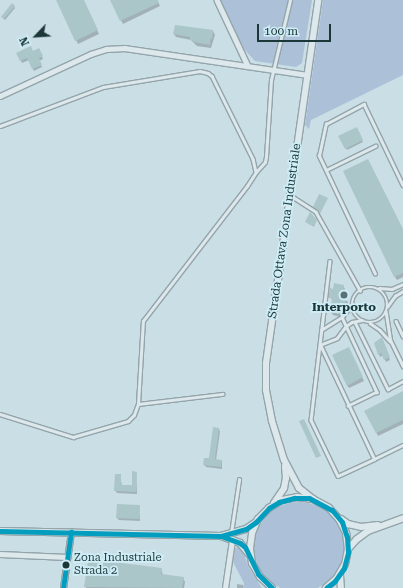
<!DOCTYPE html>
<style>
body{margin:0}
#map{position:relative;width:403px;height:588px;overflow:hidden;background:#cadee5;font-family:"Roboto Serif",serif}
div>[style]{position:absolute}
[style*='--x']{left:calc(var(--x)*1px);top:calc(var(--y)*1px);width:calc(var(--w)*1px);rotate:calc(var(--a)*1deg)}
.green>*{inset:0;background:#acc0d8}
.round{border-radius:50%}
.shadow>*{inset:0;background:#0003}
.building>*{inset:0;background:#abc6c8}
.roads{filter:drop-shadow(1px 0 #94a5aa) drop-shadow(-1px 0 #94a5aa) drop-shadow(0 1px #94a5aa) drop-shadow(0 -1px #94a5aa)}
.service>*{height:2.5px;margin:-1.25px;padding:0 1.25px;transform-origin:1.25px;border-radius:1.25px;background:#dde8ec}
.service>.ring{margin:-1.25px;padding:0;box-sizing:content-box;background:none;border:2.5px solid #dde8ec;border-radius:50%}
.minor>*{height:4.5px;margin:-2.25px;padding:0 2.25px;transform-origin:2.25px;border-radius:2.25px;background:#dde8ec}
.secondary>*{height:6px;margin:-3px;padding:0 3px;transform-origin:3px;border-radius:3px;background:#dde8ec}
.bus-1>*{height:5px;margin:-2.5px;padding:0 2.5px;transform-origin:2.5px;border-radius:2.5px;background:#039ebf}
.dots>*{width:11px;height:11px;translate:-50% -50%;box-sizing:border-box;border:2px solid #cfedf7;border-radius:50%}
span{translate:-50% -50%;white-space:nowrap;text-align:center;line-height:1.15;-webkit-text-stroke:3.5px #cfedf7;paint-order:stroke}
.bus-label{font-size:11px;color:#1c3738}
.left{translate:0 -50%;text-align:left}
.street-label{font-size:12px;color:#1c3738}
.poi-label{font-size:12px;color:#1c3738;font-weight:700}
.north{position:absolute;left:16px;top:16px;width:40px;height:40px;-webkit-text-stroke:3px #cfedf7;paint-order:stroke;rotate:245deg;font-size:11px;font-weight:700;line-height:16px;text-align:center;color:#1c3738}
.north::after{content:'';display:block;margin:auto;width:14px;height:18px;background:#1c3738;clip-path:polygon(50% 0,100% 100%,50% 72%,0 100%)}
.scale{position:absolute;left:257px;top:24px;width:74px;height:18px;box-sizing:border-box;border:2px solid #1c3738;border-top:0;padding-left:5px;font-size:12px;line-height:14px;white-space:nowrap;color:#1c3738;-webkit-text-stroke:3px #cfedf7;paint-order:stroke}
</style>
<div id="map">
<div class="green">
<i style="clip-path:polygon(220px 0,312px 0,302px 63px,296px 67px,255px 61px,243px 48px)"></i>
<i style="clip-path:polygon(323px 0,403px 0,403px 75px,311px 120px,309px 129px,305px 125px)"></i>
<i class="round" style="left:254px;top:502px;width:90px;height:90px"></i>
<i style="clip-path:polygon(237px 547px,240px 547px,243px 551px,249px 568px,262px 588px,243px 588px,244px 583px,233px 562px,235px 549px)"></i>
</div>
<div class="shadow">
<i style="clip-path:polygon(57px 0,83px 0,99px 34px,78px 44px)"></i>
<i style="clip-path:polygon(111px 0,157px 0,160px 6px,123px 24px)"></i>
<i style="clip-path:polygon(14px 6px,15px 8px,5px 20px,3px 18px)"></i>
<i style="clip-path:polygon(213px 31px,215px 35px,211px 48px,197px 46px,191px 40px,176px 37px,174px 34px)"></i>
<i style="clip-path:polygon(39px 49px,43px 59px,39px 61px,42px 67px,34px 71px,29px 60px,22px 63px,18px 53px,32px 52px)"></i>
<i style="clip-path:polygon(356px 128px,363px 142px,347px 150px,340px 136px)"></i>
<i style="clip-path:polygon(344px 172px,403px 231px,403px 277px,397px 280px,395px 277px)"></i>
<i style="clip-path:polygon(343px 286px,345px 289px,343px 298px,348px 302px,346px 311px,341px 310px,340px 317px,333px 315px,331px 312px,333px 301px,330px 297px,334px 290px)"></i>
<i style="clip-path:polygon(383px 341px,390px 360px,386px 362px,383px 355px,380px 357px,379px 354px)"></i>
<i style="clip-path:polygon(350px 352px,364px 381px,349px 388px,347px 385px)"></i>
<i style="clip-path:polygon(403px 393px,403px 424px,378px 436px,366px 411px)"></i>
<i style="clip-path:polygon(218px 428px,220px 431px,216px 460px,222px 461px,222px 469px,206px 467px,204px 464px,209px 459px)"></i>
<i style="clip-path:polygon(136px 472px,137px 494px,117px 493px,115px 490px,120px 475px,122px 486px,133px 486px)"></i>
<i style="clip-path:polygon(139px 506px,140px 521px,119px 520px,117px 518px)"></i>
<i style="clip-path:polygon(90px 557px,98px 558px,100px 561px,161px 569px,163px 575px,183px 578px,185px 582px,184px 588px,86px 588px)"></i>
<i style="clip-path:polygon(237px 584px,243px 585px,243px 588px,237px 588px)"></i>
</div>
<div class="building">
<i style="clip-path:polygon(56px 0,84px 0,98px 30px,75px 41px)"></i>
<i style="clip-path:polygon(110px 0,158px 0,159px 3px,120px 21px)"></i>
<i style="clip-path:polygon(12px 3px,15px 6px,4px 19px,1px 17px)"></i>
<i style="clip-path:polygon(175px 25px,213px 30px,212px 39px,210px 39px,210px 45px,194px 42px,194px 41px,190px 40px,190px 37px,173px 34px)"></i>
<i style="clip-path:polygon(31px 46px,33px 51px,39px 48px,43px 56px,39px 58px,42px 65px,32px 69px,27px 58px,20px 61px,16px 53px)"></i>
<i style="clip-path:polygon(357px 127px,363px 140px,345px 149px,338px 136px)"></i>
<i style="clip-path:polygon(368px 159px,403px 229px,403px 273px,394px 277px,343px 171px)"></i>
<i style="clip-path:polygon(319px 194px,328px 198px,320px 214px,313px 207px)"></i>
<i style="clip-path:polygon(310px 212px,317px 220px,314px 227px,305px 222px)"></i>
<i style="clip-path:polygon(334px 283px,344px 285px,342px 297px,346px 298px,345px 308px,340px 307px,339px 314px,330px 312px,332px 299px,328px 297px,330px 288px,333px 289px)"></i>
<i style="clip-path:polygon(382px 337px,390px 357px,384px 360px,381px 353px,378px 355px,374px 343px)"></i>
<i style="clip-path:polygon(349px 347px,363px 377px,347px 386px,332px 355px)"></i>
<i style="clip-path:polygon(403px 391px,403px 420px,376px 433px,364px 411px)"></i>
<i style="clip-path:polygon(304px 419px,321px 456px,316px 458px,299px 421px)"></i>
<i style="clip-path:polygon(213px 427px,219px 428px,215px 459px,222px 460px,221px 467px,203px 465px,204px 458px,209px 458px)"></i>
<i style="clip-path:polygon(132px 471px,137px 472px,136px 492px,114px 491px,115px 474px,121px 474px,121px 485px,132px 485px)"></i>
<i style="clip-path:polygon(117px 504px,140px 505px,139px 519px,116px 518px)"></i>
<i style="clip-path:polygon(89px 555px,99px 557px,98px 560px,162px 568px,161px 574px,184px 577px,182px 588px,84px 587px)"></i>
</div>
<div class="roads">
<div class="service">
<i style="--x:0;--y:126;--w:110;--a:-20.7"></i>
<i style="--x:103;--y:87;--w:98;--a:-9.4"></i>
<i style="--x:200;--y:71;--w:8;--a:14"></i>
<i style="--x:208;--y:73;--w:5;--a:37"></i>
<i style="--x:212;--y:76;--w:93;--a:63.7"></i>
<i style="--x:253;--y:159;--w:13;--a:77"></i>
<i style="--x:256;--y:172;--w:13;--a:-48"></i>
<i style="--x:265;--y:162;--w:5;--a:-79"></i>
<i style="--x:266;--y:157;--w:77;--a:-86.3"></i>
<i style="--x:271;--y:80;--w:82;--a:-76.6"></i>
<i style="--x:326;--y:170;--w:55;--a:-26.1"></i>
<i style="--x:290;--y:195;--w:31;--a:33"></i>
<i style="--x:316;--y:212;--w:90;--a:60.6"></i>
<i style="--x:330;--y:261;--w:160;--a:96.8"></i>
<i style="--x:311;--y:420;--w:62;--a:64.3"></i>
<i style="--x:338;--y:476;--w:40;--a:-25"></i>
<i style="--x:374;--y:459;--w:126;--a:-115.3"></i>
<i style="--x:320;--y:345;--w:18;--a:-22"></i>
<i style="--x:337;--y:338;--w:15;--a:-53"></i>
<i style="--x:346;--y:326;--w:7;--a:-34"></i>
<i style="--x:352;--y:322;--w:10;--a:-11"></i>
<i style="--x:375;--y:274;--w:131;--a:-115.4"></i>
<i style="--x:319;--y:156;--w:33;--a:-78"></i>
<i style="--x:326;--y:124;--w:43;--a:-27.8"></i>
<i style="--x:364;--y:104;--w:90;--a:64.3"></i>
<i class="ring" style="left:352px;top:287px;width:33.5px;height:33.5px"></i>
<i style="--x:379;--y:288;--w:13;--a:4"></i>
<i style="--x:392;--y:289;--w:12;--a:-24"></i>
<i style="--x:387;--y:307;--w:14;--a:-54"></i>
<i style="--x:395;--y:296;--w:9;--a:-32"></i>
<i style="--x:386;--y:311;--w:30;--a:81"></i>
<i style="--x:391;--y:341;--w:28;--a:64"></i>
<i style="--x:342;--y:317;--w:83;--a:65"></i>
<i style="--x:377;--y:392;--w:32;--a:154"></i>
<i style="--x:396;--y:321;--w:17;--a:65"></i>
<i style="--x:355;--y:322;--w:75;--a:63.8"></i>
<i style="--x:388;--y:389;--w:17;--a:-28"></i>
<i style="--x:370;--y:323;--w:12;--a:35"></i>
<i style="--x:380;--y:330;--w:15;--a:48"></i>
<i style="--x:321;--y:330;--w:25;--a:-32"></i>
<i style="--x:342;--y:317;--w:16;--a:-52"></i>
<i style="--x:138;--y:404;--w:85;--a:-6.8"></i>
<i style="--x:0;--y:414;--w:77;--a:17.5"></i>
<i style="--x:73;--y:437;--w:57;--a:-16.2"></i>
<i style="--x:128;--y:421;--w:8;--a:-45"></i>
<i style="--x:134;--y:415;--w:12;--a:-70"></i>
<i style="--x:138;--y:404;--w:83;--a:-86.6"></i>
<i style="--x:143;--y:321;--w:170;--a:-52.4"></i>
<i style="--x:247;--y:186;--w:17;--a:-57"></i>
<i style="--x:374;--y:459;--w:32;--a:-26"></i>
<i style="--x:231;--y:533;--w:54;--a:-81.4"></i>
</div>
<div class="minor">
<i style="--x:217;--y:0;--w:73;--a:64.8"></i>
<i style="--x:0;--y:96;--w:100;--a:-24.8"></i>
<i style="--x:91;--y:54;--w:16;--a:-18"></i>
<i style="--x:106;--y:49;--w:19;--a:-3"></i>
<i style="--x:125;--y:48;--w:184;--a:8.4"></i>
<i style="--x:0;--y:554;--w:67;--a:2.6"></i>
<i style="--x:63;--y:588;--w:57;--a:-81.9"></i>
<i style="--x:225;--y:588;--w:49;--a:-81.7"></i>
</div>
<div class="secondary">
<i style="--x:313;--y:499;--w:18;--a:-142"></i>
<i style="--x:299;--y:488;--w:32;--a:-118"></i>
<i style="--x:284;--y:460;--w:41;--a:-107.1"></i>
<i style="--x:272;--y:421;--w:32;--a:-101"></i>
<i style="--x:266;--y:390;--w:27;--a:-90"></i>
<i style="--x:266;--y:363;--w:367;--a:-81.8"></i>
<i style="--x:274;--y:503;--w:18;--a:-56"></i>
<i style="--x:284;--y:488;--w:10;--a:-79"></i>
<i style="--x:286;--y:478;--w:12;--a:-95"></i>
<i style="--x:341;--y:519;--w:9;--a:36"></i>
<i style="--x:348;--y:524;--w:13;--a:13"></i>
<i style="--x:361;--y:527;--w:17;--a:-7"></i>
<i style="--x:0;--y:531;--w:221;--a:1.3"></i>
<i style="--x:221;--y:536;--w:26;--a:-16"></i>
<i style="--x:246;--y:529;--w:12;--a:-35"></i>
<i style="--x:221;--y:536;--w:20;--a:20"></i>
<i style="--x:240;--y:543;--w:14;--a:51"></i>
<i style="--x:348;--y:549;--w:13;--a:-48"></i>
<i style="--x:357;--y:539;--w:14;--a:-36"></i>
<i style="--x:368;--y:531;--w:37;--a:-20"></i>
<i style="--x:340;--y:575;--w:13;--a:86"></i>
<i style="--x:272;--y:588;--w:16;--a:-137"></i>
<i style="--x:260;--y:577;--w:16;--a:-120"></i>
<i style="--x:252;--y:563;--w:15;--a:-98"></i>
<i style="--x:250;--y:548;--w:15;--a:-82"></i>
<i style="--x:252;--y:533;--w:15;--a:-67"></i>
<i style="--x:258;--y:519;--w:16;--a:-45"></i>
<i style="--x:269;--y:508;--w:15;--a:-32"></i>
<i style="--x:282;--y:500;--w:15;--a:-11"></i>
<i style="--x:297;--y:497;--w:16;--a:7"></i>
<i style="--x:313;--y:499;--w:18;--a:29"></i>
<i style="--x:329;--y:508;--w:15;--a:48"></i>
<i style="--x:339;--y:519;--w:16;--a:63"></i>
<i style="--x:346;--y:533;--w:16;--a:83"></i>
<i style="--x:348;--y:549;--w:15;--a:101"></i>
<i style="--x:345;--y:564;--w:16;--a:120"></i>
<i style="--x:337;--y:578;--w:15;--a:138"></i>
</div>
</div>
<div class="bus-1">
<i style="--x:0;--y:531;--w:221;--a:1.3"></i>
<i style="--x:221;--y:536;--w:26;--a:-16"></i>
<i style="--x:246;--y:529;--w:12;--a:-35"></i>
<i style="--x:256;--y:522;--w:19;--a:-47"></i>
<i style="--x:269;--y:508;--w:12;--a:-31"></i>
<i style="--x:279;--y:502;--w:16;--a:-15"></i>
<i style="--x:294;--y:498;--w:15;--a:0"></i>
<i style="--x:309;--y:498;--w:26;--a:28"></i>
<i style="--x:332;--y:510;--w:16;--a:50"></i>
<i style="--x:342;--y:522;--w:16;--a:72"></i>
<i style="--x:347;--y:537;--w:16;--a:86"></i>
<i style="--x:348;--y:553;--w:16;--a:105"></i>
<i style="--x:344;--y:568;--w:16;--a:125"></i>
<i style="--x:335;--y:581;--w:11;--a:142"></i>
<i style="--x:221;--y:536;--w:20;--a:20"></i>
<i style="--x:240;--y:543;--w:6;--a:39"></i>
<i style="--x:245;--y:547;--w:30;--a:64"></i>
<i style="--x:258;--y:574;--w:20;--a:45"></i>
<i style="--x:63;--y:588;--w:57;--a:-81.9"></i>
</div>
<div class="dots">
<i style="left:344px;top:295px;background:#597175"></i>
<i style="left:66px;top:565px;background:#1c3738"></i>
</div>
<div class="bus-label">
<span class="left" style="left:74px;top:565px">Zona Industriale<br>Strada 2</span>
</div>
<div class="street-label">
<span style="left:285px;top:231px;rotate:-82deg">Strada Ottava Zona Industriale</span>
</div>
<div class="poi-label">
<span style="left:344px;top:308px">Interporto</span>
</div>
<div class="north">N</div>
<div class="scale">100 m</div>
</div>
